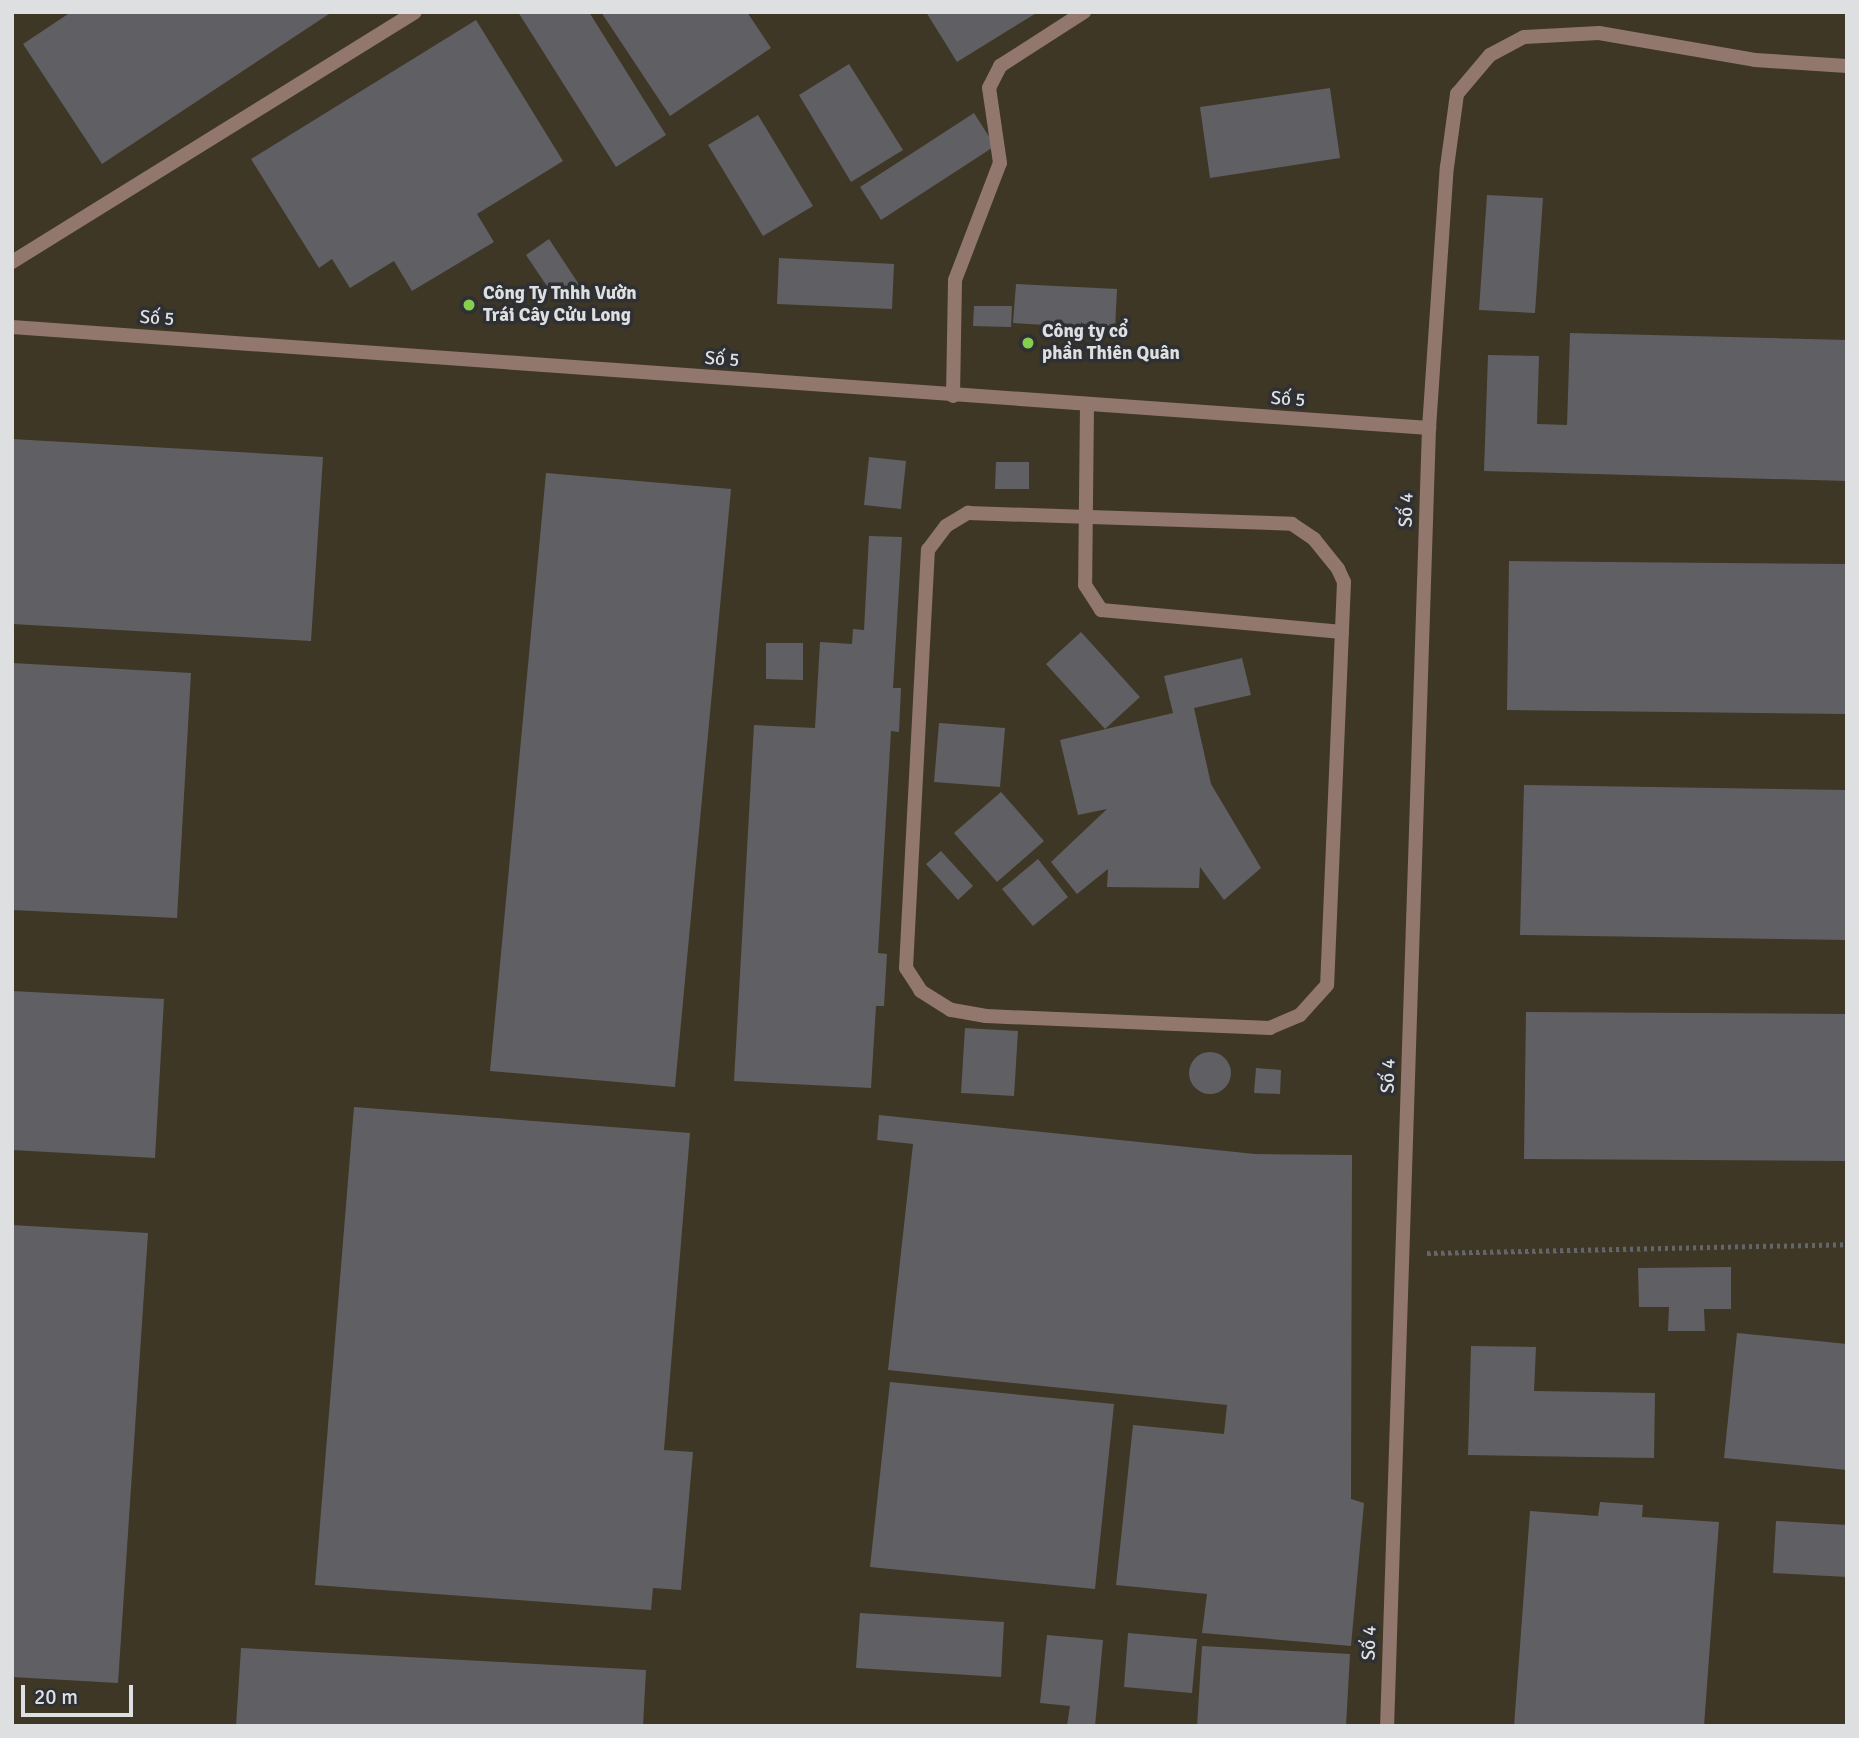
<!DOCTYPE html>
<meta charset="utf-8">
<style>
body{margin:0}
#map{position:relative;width:1859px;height:1738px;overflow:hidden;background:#2f3034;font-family:Signika,sans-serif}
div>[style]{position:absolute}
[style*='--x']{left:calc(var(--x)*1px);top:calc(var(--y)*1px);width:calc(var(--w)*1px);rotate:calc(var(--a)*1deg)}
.industrial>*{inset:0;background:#3e3726}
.building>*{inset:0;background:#605f63}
.round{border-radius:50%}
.path>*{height:4.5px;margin-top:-2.25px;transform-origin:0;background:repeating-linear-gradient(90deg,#646569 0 3.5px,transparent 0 7px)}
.service>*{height:14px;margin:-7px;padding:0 7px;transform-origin:7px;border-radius:7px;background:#92776e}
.minor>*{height:14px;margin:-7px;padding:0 7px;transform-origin:7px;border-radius:7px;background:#92776e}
.tertiary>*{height:14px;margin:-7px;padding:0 7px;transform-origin:7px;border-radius:7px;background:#92776e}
.dots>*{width:19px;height:19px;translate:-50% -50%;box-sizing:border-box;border:4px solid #2f3034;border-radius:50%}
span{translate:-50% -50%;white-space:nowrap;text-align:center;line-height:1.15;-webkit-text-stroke:7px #2f3034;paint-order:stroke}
.poi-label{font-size:19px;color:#dedfe1;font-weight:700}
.left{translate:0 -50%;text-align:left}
.street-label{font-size:19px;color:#dedfe1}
.frame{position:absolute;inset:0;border:14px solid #dedfe1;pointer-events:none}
.scale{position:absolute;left:21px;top:1685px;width:112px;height:32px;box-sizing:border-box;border:4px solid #dedfe1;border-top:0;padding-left:9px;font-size:21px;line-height:24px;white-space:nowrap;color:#dedfe1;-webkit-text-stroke:5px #2f3034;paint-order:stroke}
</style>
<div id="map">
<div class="industrial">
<i style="clip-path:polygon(12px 12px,1847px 12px,1847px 1726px,12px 1726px)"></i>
</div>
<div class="building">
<i style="clip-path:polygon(71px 12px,332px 12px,102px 164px,23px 44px)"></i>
<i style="clip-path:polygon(518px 12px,589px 12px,666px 135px,616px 167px)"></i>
<i style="clip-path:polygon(601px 12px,747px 12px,771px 48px,670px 116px)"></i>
<i style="clip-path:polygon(926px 12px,1038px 12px,957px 62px)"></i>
<i style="clip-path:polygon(476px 20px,563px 161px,477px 214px,494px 242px,412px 291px,394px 261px,350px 288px,332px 259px,319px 268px,251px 159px)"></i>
<i style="clip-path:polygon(849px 64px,903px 150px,851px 182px,799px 95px)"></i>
<i style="clip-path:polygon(1330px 88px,1340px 158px,1210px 178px,1200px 107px)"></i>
<i style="clip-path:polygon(974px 113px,995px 146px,881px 220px,860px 187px)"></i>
<i style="clip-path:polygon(758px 115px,813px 206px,763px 236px,708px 145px)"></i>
<i style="clip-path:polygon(1487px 195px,1543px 198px,1535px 313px,1479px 310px)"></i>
<i style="clip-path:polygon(549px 239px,580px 286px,557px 301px,526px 255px)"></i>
<i style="clip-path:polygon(779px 258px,894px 264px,892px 309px,777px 304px)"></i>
<i style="clip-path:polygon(1016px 284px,1117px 289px,1115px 329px,1013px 323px)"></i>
<i style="clip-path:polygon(974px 306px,1012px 306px,1011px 327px,973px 326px)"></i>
<i style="clip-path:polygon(1570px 333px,1847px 340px,1847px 481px,1484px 471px,1488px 355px,1539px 356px,1537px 424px,1567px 425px)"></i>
<i style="clip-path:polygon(12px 439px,323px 457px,311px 641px,12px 624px)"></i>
<i style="clip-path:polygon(869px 457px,906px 461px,901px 509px,864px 505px)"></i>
<i style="clip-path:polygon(996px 462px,1029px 462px,1029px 489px,995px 489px)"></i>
<i style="clip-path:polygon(546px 473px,731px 489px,675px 1087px,490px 1071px)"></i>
<i style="clip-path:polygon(869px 536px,902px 537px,893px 688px,901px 688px,899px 732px,891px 731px,878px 953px,887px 954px,884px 1006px,876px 1006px,871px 1088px,734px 1081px,754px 725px,815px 728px,820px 642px,852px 644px,853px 629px,864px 630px)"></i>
<i style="clip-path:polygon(1509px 561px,1847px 564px,1847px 714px,1507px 710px)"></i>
<i style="clip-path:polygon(1081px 632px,1140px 697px,1105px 729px,1046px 664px)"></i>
<i style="clip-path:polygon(766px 643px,803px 643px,803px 680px,766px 679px)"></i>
<i style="clip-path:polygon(1242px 658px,1251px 695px,1194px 708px,1211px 784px,1261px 868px,1224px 900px,1200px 867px,1199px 888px,1107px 887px,1108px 869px,1077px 894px,1051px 862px,1107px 809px,1078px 815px,1060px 740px,1173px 713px,1164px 676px)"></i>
<i style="clip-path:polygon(12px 663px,191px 673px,177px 918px,12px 910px)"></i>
<i style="clip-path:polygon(939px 723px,1005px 728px,1000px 787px,934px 782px)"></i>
<i style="clip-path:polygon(1524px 785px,1847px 790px,1847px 940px,1520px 935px)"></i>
<i style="clip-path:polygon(1001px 792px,1044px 841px,997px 882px,954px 833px)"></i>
<i style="clip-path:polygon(941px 851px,973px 886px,958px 900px,926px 864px)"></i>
<i style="clip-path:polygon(1038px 859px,1068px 897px,1033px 926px,1002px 889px)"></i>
<i style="clip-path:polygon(12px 991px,164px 999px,155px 1158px,12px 1150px)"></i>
<i style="clip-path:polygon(1526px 1012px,1847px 1014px,1847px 1161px,1524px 1159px)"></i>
<i style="clip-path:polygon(965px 1028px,1018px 1031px,1014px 1096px,961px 1093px)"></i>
<i class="round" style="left:1189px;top:1052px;width:42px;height:42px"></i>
<i style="clip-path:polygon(1256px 1068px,1281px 1070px,1280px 1094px,1254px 1093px)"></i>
<i style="clip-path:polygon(354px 1107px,690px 1133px,664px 1450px,693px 1452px,681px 1590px,653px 1588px,651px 1610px,315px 1585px)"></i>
<i style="clip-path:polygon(879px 1115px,1255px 1154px,1352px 1155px,1351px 1499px,1364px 1503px,1351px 1646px,1202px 1633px,1207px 1594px,1116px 1585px,1133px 1425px,1224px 1434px,1227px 1405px,888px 1370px,913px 1144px,877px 1140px)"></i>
<i style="clip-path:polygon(12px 1225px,148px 1233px,118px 1683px,12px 1677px)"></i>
<i style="clip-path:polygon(1731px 1267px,1731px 1309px,1704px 1309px,1705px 1331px,1668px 1331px,1669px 1307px,1639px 1307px,1638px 1268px)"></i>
<i style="clip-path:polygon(1737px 1333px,1847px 1344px,1847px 1470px,1724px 1458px)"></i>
<i style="clip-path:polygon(1471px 1346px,1536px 1347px,1534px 1391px,1655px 1393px,1654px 1458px,1468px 1455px)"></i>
<i style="clip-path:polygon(890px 1382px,1114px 1404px,1095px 1589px,870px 1567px)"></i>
<i style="clip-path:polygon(1600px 1502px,1643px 1505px,1642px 1517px,1719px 1522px,1704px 1726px,1514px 1726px,1530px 1511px,1598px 1516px)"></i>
<i style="clip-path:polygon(1776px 1521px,1847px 1525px,1847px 1577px,1773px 1573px)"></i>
<i style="clip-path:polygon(860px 1613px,1004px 1622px,1001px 1677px,856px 1668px)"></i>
<i style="clip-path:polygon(1128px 1633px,1197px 1639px,1192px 1693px,1124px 1687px)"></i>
<i style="clip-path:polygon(1047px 1635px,1103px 1640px,1095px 1726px,1067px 1726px,1070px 1706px,1040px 1703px)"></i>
<i style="clip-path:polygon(1202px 1646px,1350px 1654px,1346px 1726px,1197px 1726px)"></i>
<i style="clip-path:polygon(241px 1648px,646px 1670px,643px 1726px,236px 1726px)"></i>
</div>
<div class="path">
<i style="--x:1427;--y:1253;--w:420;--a:-1.2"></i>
</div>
<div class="service">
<i style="--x:12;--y:262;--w:474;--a:-31.8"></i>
<i style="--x:1087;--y:405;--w:180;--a:90.6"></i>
<i style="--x:1085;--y:585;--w:30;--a:57"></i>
<i style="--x:1101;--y:610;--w:242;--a:5.2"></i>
<i style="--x:968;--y:513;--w:324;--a:1.9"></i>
<i style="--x:1292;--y:524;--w:27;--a:34"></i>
<i style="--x:1314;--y:539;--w:38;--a:51"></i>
<i style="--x:1338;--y:569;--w:14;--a:65"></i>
<i style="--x:1344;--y:582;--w:403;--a:92.4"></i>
<i style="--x:1327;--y:985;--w:40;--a:132"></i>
<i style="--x:1300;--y:1015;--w:33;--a:157"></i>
<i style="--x:1270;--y:1028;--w:284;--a:-177.6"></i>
<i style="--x:986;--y:1016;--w:36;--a:-170"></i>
<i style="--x:951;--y:1010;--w:36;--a:-148"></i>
<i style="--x:921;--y:991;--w:27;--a:-123"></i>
<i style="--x:906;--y:968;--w:419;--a:-87"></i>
<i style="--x:928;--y:550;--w:30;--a:-53"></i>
<i style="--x:946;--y:526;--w:26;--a:-31"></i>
</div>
<div class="minor">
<i style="--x:953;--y:396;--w:116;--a:-89"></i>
<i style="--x:955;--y:280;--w:125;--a:-69"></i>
<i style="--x:1000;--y:163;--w:76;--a:-98.3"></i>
<i style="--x:989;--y:88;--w:25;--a:-63"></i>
<i style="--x:1000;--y:66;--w:100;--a:-32.7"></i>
<i style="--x:1429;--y:428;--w:262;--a:-86.1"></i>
<i style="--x:1447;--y:167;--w:74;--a:-82.2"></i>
<i style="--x:1457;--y:94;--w:51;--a:-49.8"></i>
<i style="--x:1490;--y:55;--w:38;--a:-28"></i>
<i style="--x:1524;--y:37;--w:75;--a:-3.1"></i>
<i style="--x:1599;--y:33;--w:158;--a:9.8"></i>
<i style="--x:1755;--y:60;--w:92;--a:3.7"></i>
</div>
<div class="tertiary">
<i style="--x:12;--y:327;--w:1421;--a:4.08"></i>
<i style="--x:1429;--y:428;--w:1299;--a:91.85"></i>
</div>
<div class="dots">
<i style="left:469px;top:305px;background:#85cf4c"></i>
<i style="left:1028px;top:343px;background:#85cf4c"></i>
</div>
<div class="poi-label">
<span class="left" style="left:483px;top:305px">Công Ty Tnhh Vườn<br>Trái Cây Cửu Long</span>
<span class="left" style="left:1042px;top:343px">Công ty cổ<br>phần Thiên Quân</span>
</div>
<div class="street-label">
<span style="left:157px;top:319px;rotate:4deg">Số 5</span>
<span style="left:722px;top:360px;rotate:4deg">Số 5</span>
<span style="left:1288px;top:400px;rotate:4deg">Số 5</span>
<span style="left:1407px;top:510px;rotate:-88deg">Số 4</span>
<span style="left:1389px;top:1076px;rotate:-88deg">Số 4</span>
<span style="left:1370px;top:1643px;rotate:-88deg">Số 4</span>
</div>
<div class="frame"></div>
<div class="scale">20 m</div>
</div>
